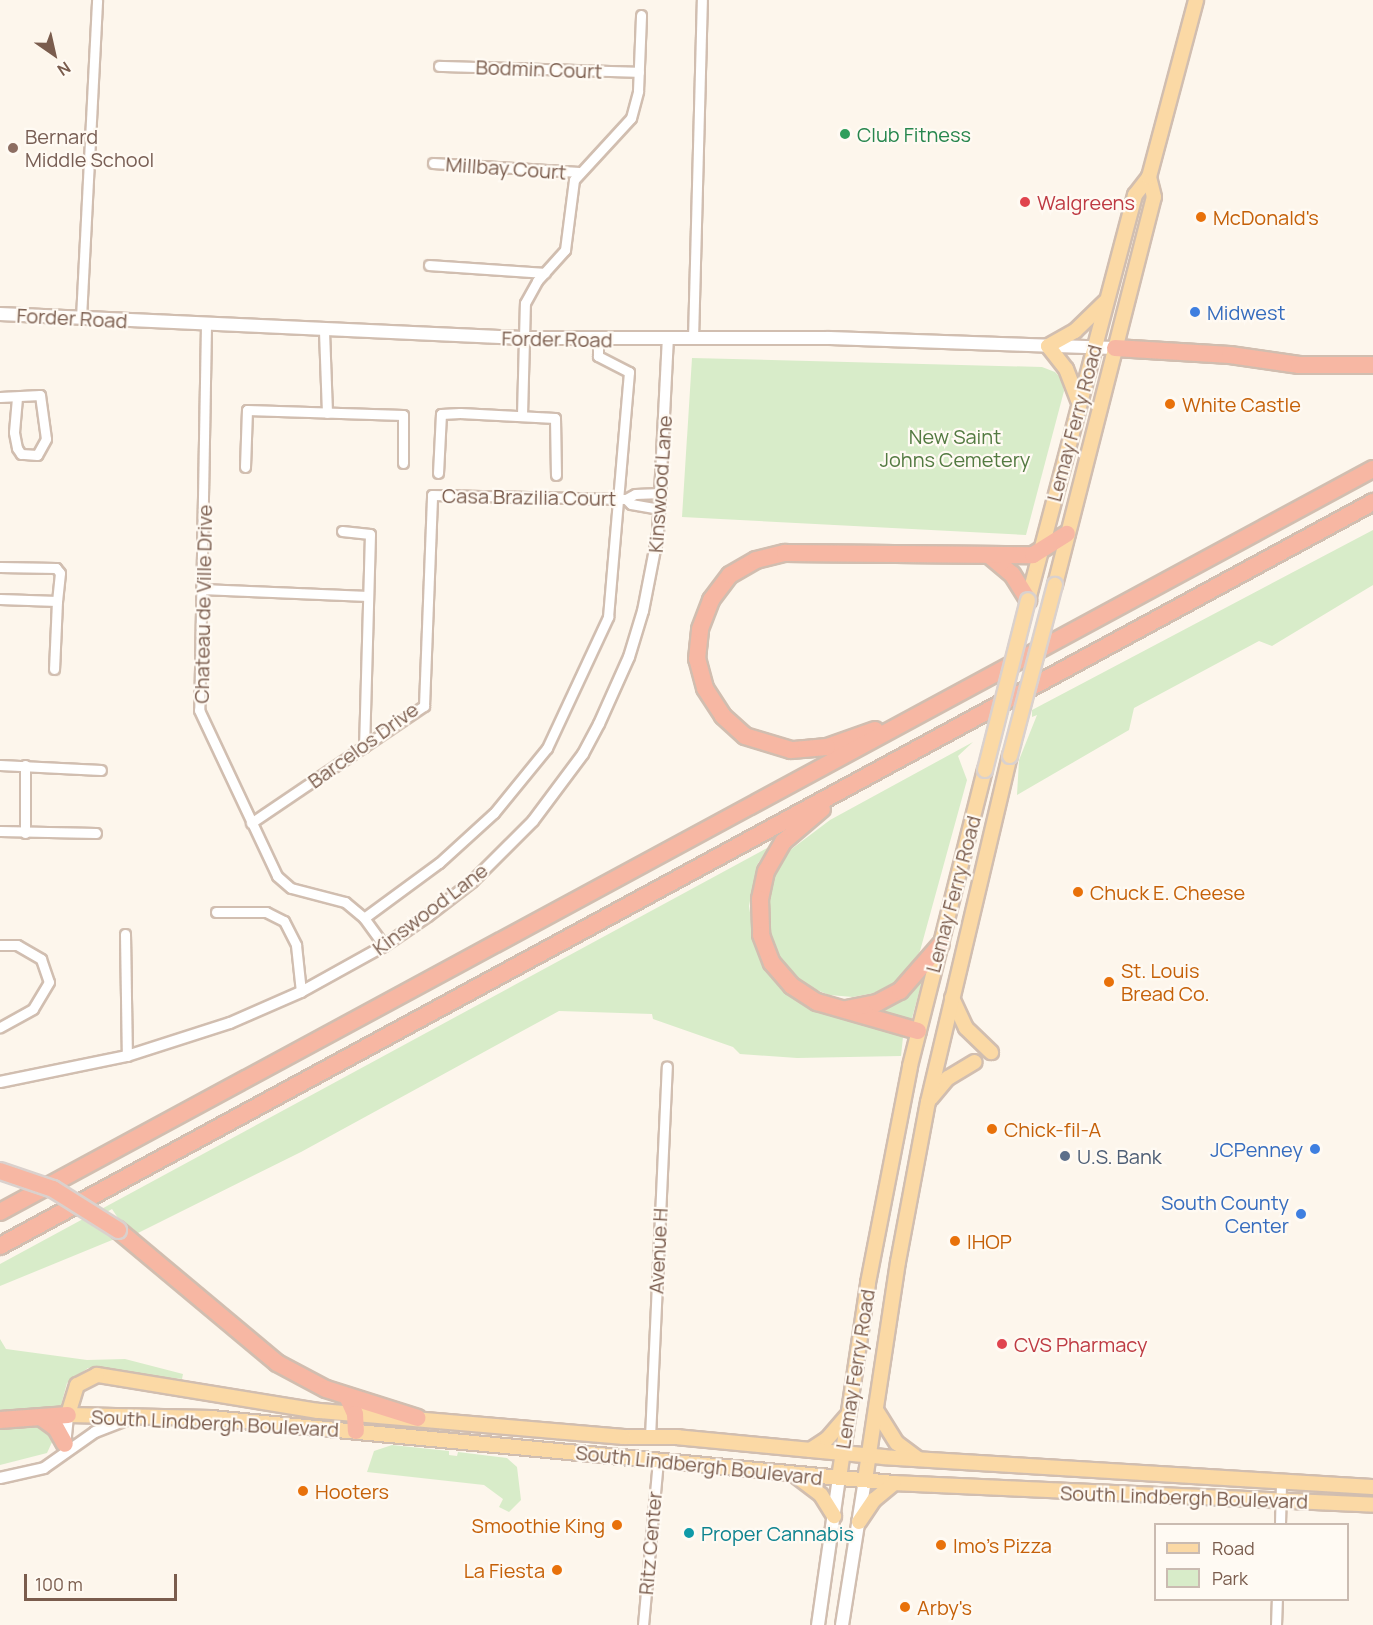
<!DOCTYPE html>
<style>
body{margin:0}
#map{position:relative;width:1373px;height:1625px;overflow:hidden;background:#fdf6ec;font-family:Manrope,sans-serif}
div>[style]{position:absolute}
[style*='--x']{left:calc(var(--x)*1px);top:calc(var(--y)*1px);width:calc(var(--w)*1px);rotate:calc(var(--a)*1deg)}
.green>*{inset:0;background:#d8ecc9}
.roads{filter:drop-shadow(2px 0 #d1beb0) drop-shadow(-2px 0 #d1beb0) drop-shadow(0 2px #d1beb0) drop-shadow(0 -2px #d1beb0)}
.minor>*{height:9px;margin:-4.5px;padding:0 4.5px;transform-origin:4.5px;border-radius:4.5px;background:#fff}
.tertiary>*{height:10px;margin:-5px;padding:0 5px;transform-origin:5px;border-radius:5px;background:#fff}
.secondary>*{height:12px;margin:-6px;padding:0 6px;transform-origin:6px;border-radius:6px;background:#fff}
.primary>*{height:14px;margin:-7px;padding:0 7px;transform-origin:7px;border-radius:7px;background:#fbd9a5}
.motorway>*{height:16px;margin:-8px;padding:0 8px;transform-origin:8px;border-radius:8px;background:#f7b7a3}
.bridges{filter:drop-shadow(2px 0 #dad1cd) drop-shadow(-2px 0 #dad1cd) drop-shadow(0 2px #dad1cd) drop-shadow(0 -2px #dad1cd)}
.primary-bridge>*{height:14px;margin:-7px;padding:0 7px;transform-origin:7px;border-radius:7px;background:#fbd9a5}
.motorway-bridge>*{height:16px;margin:-8px;padding:0 8px;transform-origin:8px;border-radius:8px;background:#f7b7a3}
.dots>*{width:16px;height:16px;translate:-50% -50%;box-sizing:border-box;border:3px solid #fffaf3;border-radius:50%}
span{translate:-50% -50%;white-space:nowrap;text-align:center;line-height:1.15;-webkit-text-stroke:4.5px #fffaf3;paint-order:stroke}
.street-label{font-size:20px;color:#7a5c4d}
.leisure-label{font-size:20px;color:#27864d}
.left{translate:0 -50%;text-align:left}
.education-label{font-size:20px;color:#785e54}
.health-label{font-size:20px;color:#be3a42}
.food-label{font-size:20px;color:#c56008}
.right{translate:-100% -50%;text-align:right}
.shop-label{font-size:20px;color:#366cbe}
.park-label{font-size:20px;color:#537a41}
.service-label{font-size:20px;color:#4e5e75}
.culture-label{font-size:20px;color:#0d838f}
.legend{position:absolute;left:1154px;top:1523px;width:195px;height:78px;box-sizing:border-box;background:#fffaf3;border:2px solid #cabbb1;margin:0;padding:8px 10px;list-style:none;font-size:18px;color:#7a5c4d}
.legend li{display:flex;align-items:center;gap:12px;height:30px}
.legend b{width:30px;border:2px solid #cabbb1}
.north{position:absolute;left:24px;top:24px;width:60px;height:60px;-webkit-text-stroke:4px #fffaf3;paint-order:stroke;rotate:146deg;font-size:16px;font-weight:700;line-height:24px;text-align:center;color:#7a5c4d}
.north::after{content:'';display:block;margin:auto;width:21px;height:27px;background:#7a5c4d;clip-path:polygon(50% 0,100% 100%,50% 72%,0 100%)}
.scale{position:absolute;left:24px;top:1574px;width:153px;height:27px;box-sizing:border-box;border:3px solid #7a5c4d;border-top:0;padding-left:8px;font-size:18px;line-height:21px;white-space:nowrap;color:#7a5c4d;-webkit-text-stroke:4px #fffaf3;paint-order:stroke}
</style>
<div id="map">
<div class="green">
<i style="clip-path:polygon(692px 358px,1042px 367px,1055px 372px,1061px 378px,1064px 391px,1026px 535px,682px 517px)"></i>
<i style="clip-path:polygon(1373px 530px,1373px 585px,1272px 646px,1259px 641px,1134px 708px,1129px 730px,1017px 795px,1019px 760px,1037px 715px,1032px 717px,1032px 710px)"></i>
<i style="clip-path:polygon(973px 742px,958px 756px,967px 780px,920px 951px,908px 971px,893px 984px,874px 993px,853px 997px,829px 995px,807px 986px,780px 959px,769px 932px,770px 887px,785px 854px,830px 820px)"></i>
<i style="clip-path:polygon(769px 847px,757px 865px,749px 906px,755px 947px,765px 968px,792px 997px,822px 1011px,903px 1037px,901px 1056px,797px 1058px,740px 1054px,733px 1047px,653px 1019px,652px 1014px,559px 1011px,301px 1152px,136px 1234px,122px 1224px,112px 1209px,93px 1220px,117px 1238px,0 1286px,0 1264px)"></i>
<i style="clip-path:polygon(919px 981px,922px 982px,912px 1018px,907px 1020px,866px 1011px)"></i>
<i style="clip-path:polygon(0 1339px,6px 1349px,87px 1360px,125px 1359px,183px 1374px,182px 1379px,88px 1368px,67px 1383px,60px 1409px,0 1411px)"></i>
<i style="clip-path:polygon(43px 1427px,53px 1440px,47px 1453px,0 1465px,0 1428px)"></i>
<i style="clip-path:polygon(392px 1445px,449px 1451px,449px 1455px,457px 1456px,458px 1452px,507px 1458px,517px 1467px,521px 1500px,509px 1512px,499px 1507px,503px 1499px,484px 1485px,367px 1472px,374px 1451px)"></i>
</div>
<div class="roads">
<div class="minor">
<i style="--x:439;--y:66;--w:200;--a:1.7"></i>
<i style="--x:433;--y:163;--w:146;--a:3.5"></i>
<i style="--x:429;--y:265;--w:116;--a:3.9"></i>
<i style="--x:81;--y:318;--w:318;--a:-87.1"></i>
<i style="--x:206;--y:325;--w:385;--a:91"></i>
<i style="--x:199;--y:710;--w:183;--a:64.8"></i>
<i style="--x:277;--y:876;--w:18;--a:41"></i>
<i style="--x:291;--y:888;--w:56;--a:14.5"></i>
<i style="--x:345;--y:902;--w:25;--a:40"></i>
<i style="--x:364;--y:918;--w:34;--a:54"></i>
<i style="--x:324;--y:331;--w:82;--a:87.9"></i>
<i style="--x:693;--y:339;--w:339;--a:-88.5"></i>
<i style="--x:0;--y:397;--w:40;--a:-2.9"></i>
<i style="--x:40;--y:395;--w:44;--a:82.2"></i>
<i style="--x:46;--y:439;--w:18;--a:119"></i>
<i style="--x:37;--y:455;--w:16;--a:-176"></i>
<i style="--x:21;--y:454;--w:7;--a:-124"></i>
<i style="--x:17;--y:448;--w:16;--a:-101"></i>
<i style="--x:14;--y:432;--w:35;--a:-85"></i>
<i style="--x:522;--y:415;--w:112;--a:-88.5"></i>
<i style="--x:525;--y:303;--w:25;--a:-61"></i>
<i style="--x:537;--y:281;--w:42;--a:-47.9"></i>
<i style="--x:565;--y:250;--w:71;--a:-82.7"></i>
<i style="--x:574;--y:180;--w:84;--a:-47.4"></i>
<i style="--x:631;--y:118;--w:28;--a:-75"></i>
<i style="--x:638;--y:91;--w:76;--a:-87.7"></i>
<i style="--x:245;--y:467;--w:57;--a:-88"></i>
<i style="--x:247;--y:410;--w:156;--a:1.8"></i>
<i style="--x:403;--y:415;--w:48;--a:90"></i>
<i style="--x:438;--y:473;--w:59;--a:-87.1"></i>
<i style="--x:441;--y:414;--w:19;--a:-3"></i>
<i style="--x:460;--y:413;--w:95;--a:3"></i>
<i style="--x:555;--y:418;--w:57;--a:89"></i>
<i style="--x:626;--y:499;--w:7;--a:45"></i>
<i style="--x:631;--y:504;--w:29;--a:10"></i>
<i style="--x:342;--y:531;--w:28;--a:6"></i>
<i style="--x:370;--y:534;--w:213;--a:91.6"></i>
<i style="--x:0;--y:567;--w:56;--a:1"></i>
<i style="--x:56;--y:568;--w:6;--a:51"></i>
<i style="--x:60;--y:573;--w:28;--a:96"></i>
<i style="--x:201;--y:589;--w:167;--a:2.4"></i>
<i style="--x:0;--y:599;--w:57;--a:2"></i>
<i style="--x:57;--y:601;--w:68;--a:92.5"></i>
<i style="--x:0;--y:765;--w:101;--a:2.8"></i>
<i style="--x:25;--y:765;--w:68;--a:90"></i>
<i style="--x:251;--y:823;--w:209;--a:-34.1"></i>
<i style="--x:424;--y:706;--w:211;--a:-87.8"></i>
<i style="--x:432;--y:495;--w:194;--a:1.2"></i>
<i style="--x:626;--y:499;--w:10;--a:-29"></i>
<i style="--x:635;--y:494;--w:26;--a:-2"></i>
<i style="--x:0;--y:831;--w:96;--a:1.2"></i>
<i style="--x:216;--y:912;--w:50;--a:0"></i>
<i style="--x:266;--y:912;--w:20;--a:27"></i>
<i style="--x:284;--y:921;--w:27;--a:63"></i>
<i style="--x:296;--y:945;--w:47;--a:83.9"></i>
<i style="--x:364;--y:918;--w:93;--a:-36.3"></i>
<i style="--x:439;--y:863;--w:74;--a:-42.3"></i>
<i style="--x:494;--y:813;--w:84;--a:-50.8"></i>
<i style="--x:547;--y:748;--w:145;--a:-65"></i>
<i style="--x:608;--y:617;--w:246;--a:-85.1"></i>
<i style="--x:629;--y:372;--w:35;--a:-153"></i>
<i style="--x:598;--y:356;--w:16;--a:-90"></i>
<i style="--x:125;--y:934;--w:122;--a:89.1"></i>
<i style="--x:0;--y:945;--w:17;--a:0"></i>
<i style="--x:17;--y:945;--w:28;--a:30"></i>
<i style="--x:41;--y:959;--w:24;--a:71"></i>
<i style="--x:49;--y:982;--w:31;--a:121"></i>
<i style="--x:33;--y:1009;--w:38;--a:151"></i>
<i style="--x:650;--y:1437;--w:371;--a:-87.4"></i>
<i style="--x:1280;--y:1524;--w:42;--a:-88.6"></i>
<i style="--x:643;--y:1625;--w:165;--a:-84.8"></i>
<i style="--x:1276;--y:1625;--w:25;--a:-88"></i>
</div>
<div class="tertiary">
<i style="--x:0;--y:1082;--w:130;--a:-11.6"></i>
<i style="--x:127;--y:1056;--w:108;--a:-17.8"></i>
<i style="--x:230;--y:1023;--w:77;--a:-23.6"></i>
<i style="--x:301;--y:992;--w:95;--a:-29"></i>
<i style="--x:384;--y:946;--w:53;--a:-34.3"></i>
<i style="--x:428;--y:916;--w:56;--a:-37.7"></i>
<i style="--x:472;--y:882;--w:86;--a:-45"></i>
<i style="--x:533;--y:821;--w:84;--a:-53.3"></i>
<i style="--x:583;--y:754;--w:34;--a:-62"></i>
<i style="--x:599;--y:724;--w:73;--a:-65.9"></i>
<i style="--x:629;--y:657;--w:48;--a:-73.1"></i>
<i style="--x:643;--y:611;--w:78;--a:-79"></i>
<i style="--x:658;--y:534;--w:195;--a:-87.1"></i>
<i style="--x:65;--y:1445;--w:30;--a:-84"></i>
<i style="--x:0;--y:1478;--w:45;--a:-12.8"></i>
<i style="--x:44;--y:1468;--w:62;--a:-35.2"></i>
<i style="--x:95;--y:1432;--w:36;--a:-21"></i>
</div>
<div class="secondary">
<i style="--x:0;--y:314;--w:523;--a:2.63"></i>
<i style="--x:522;--y:338;--w:307;--a:0"></i>
<i style="--x:829;--y:338;--w:286;--a:2"></i>
<i style="--x:818;--y:1625;--w:148;--a:-81.9"></i>
<i style="--x:842;--y:1625;--w:147;--a:-81"></i>
</div>
<div class="primary">
<i style="--x:1078;--y:400;--w:33;--a:-111"></i>
<i style="--x:1066;--y:369;--w:29;--a:-128"></i>
<i style="--x:1048;--y:346;--w:31;--a:-29"></i>
<i style="--x:1075;--y:331;--w:42;--a:-44"></i>
<i style="--x:1055;--y:585;--w:400;--a:-75.7"></i>
<i style="--x:1154;--y:197;--w:21;--a:-104"></i>
<i style="--x:1028;--y:600;--w:419;--a:-75.2"></i>
<i style="--x:1135;--y:195;--w:23;--a:-52"></i>
<i style="--x:1149;--y:177;--w:183;--a:-75.1"></i>
<i style="--x:952;--y:998;--w:33;--a:65"></i>
<i style="--x:966;--y:1028;--w:35;--a:44"></i>
<i style="--x:931;--y:1098;--w:26;--a:-50"></i>
<i style="--x:948;--y:1078;--w:31;--a:-31"></i>
<i style="--x:876;--y:1410;--w:39;--a:58"></i>
<i style="--x:897;--y:1443;--w:26;--a:37"></i>
<i style="--x:810;--y:1450;--w:20;--a:-33"></i>
<i style="--x:827;--y:1439;--w:30;--a:-49"></i>
<i style="--x:796;--y:1476;--w:31;--a:37"></i>
<i style="--x:821;--y:1495;--w:25;--a:58"></i>
<i style="--x:839;--y:1478;--w:197;--a:-81.5"></i>
<i style="--x:868;--y:1283;--w:221;--a:-79"></i>
<i style="--x:910;--y:1066;--w:305;--a:-75.8"></i>
<i style="--x:865;--y:1480;--w:220;--a:-81.4"></i>
<i style="--x:898;--y:1262;--w:163;--a:-79.4"></i>
<i style="--x:928;--y:1102;--w:356;--a:-76.7"></i>
<i style="--x:1373;--y:1487;--w:490;--a:-176.5"></i>
<i style="--x:884;--y:1457;--w:207;--a:-174.5"></i>
<i style="--x:678;--y:1437;--w:55;--a:180"></i>
<i style="--x:623;--y:1437;--w:306;--a:-175.1"></i>
<i style="--x:318;--y:1411;--w:224;--a:-170.7"></i>
<i style="--x:97;--y:1375;--w:22;--a:153"></i>
<i style="--x:77;--y:1385;--w:31;--a:107"></i>
<i style="--x:68;--y:1415;--w:143;--a:1.2"></i>
<i style="--x:211;--y:1418;--w:686;--a:5.44"></i>
<i style="--x:894;--y:1483;--w:480;--a:2.6"></i>
<i style="--x:859;--y:1522;--w:27;--a:-56"></i>
<i style="--x:874;--y:1500;--w:26;--a:-40"></i>
</div>
<div class="motorway">
<i style="--x:1115;--y:348;--w:115;--a:3.5"></i>
<i style="--x:1230;--y:355;--w:70;--a:8.2"></i>
<i style="--x:1299;--y:365;--w:74;--a:0"></i>
<i style="--x:989;--y:555;--w:30;--a:40"></i>
<i style="--x:1012;--y:574;--w:31;--a:58"></i>
<i style="--x:875;--y:730;--w:51;--a:160.5"></i>
<i style="--x:827;--y:747;--w:36;--a:175"></i>
<i style="--x:791;--y:750;--w:48;--a:-163.1"></i>
<i style="--x:745;--y:736;--w:30;--a:-138"></i>
<i style="--x:723;--y:716;--w:33;--a:-123"></i>
<i style="--x:705;--y:688;--w:30;--a:-105"></i>
<i style="--x:697;--y:659;--w:30;--a:-84"></i>
<i style="--x:700;--y:629;--w:31;--a:-69"></i>
<i style="--x:711;--y:600;--w:31;--a:-53"></i>
<i style="--x:730;--y:575;--w:30;--a:-30"></i>
<i style="--x:756;--y:560;--w:30;--a:-14"></i>
<i style="--x:785;--y:553;--w:248;--a:0.5"></i>
<i style="--x:1033;--y:555;--w:40;--a:-32"></i>
<i style="--x:822;--y:809;--w:51;--a:139.8"></i>
<i style="--x:783;--y:842;--w:34;--a:120"></i>
<i style="--x:766;--y:871;--w:29;--a:102"></i>
<i style="--x:760;--y:899;--w:36;--a:88"></i>
<i style="--x:761;--y:935;--w:30;--a:69"></i>
<i style="--x:772;--y:963;--w:30;--a:49"></i>
<i style="--x:792;--y:986;--w:30;--a:33"></i>
<i style="--x:817;--y:1002;--w:105;--a:16"></i>
<i style="--x:846;--y:1009;--w:32;--a:-11"></i>
<i style="--x:877;--y:1003;--w:26;--a:-28"></i>
<i style="--x:900;--y:991;--w:62;--a:-48.9"></i>
<i style="--x:0;--y:1212;--w:1561;--a:-28.42"></i>
<i style="--x:118;--y:1230;--w:207;--a:39.9"></i>
<i style="--x:277;--y:1363;--w:55;--a:28"></i>
<i style="--x:326;--y:1389;--w:96;--a:17.5"></i>
<i style="--x:0;--y:1246;--w:1562;--a:-28.45"></i>
<i style="--x:347;--y:1396;--w:20;--a:66"></i>
<i style="--x:355;--y:1414;--w:17;--a:87"></i>
<i style="--x:42;--y:1418;--w:17;--a:36"></i>
<i style="--x:56;--y:1428;--w:18;--a:61"></i>
<i style="--x:0;--y:1420;--w:68;--a:-4.2"></i>
</div>
</div>
<div class="bridges">
<div class="primary-bridge">
<i style="--x:1010;--y:756;--w:177;--a:-75.3"></i>
<i style="--x:985;--y:770;--w:175;--a:-75.8"></i>
</div>
<div class="motorway-bridge">
<i style="--x:0;--y:1171;--w:56;--a:18.8"></i>
<i style="--x:53;--y:1189;--w:77;--a:32.2"></i>
</div>
</div>
<div class="dots">
<i style="left:845px;top:134px;background:#2e9e5b"></i>
<i style="left:13px;top:148px;background:#8d6e63"></i>
<i style="left:1025px;top:202px;background:#e0444e"></i>
<i style="left:1201px;top:217px;background:#e8710a"></i>
<i style="left:1195px;top:312px;background:#3f7fe0"></i>
<i style="left:1170px;top:404px;background:#e8710a"></i>
<i style="left:1078px;top:892px;background:#e8710a"></i>
<i style="left:1109px;top:982px;background:#e8710a"></i>
<i style="left:992px;top:1129px;background:#e8710a"></i>
<i style="left:1315px;top:1149px;background:#3f7fe0"></i>
<i style="left:1065px;top:1156px;background:#5c6f8a"></i>
<i style="left:1301px;top:1214px;background:#3f7fe0"></i>
<i style="left:955px;top:1241px;background:#e8710a"></i>
<i style="left:1002px;top:1344px;background:#e0444e"></i>
<i style="left:303px;top:1491px;background:#e8710a"></i>
<i style="left:617px;top:1525px;background:#e8710a"></i>
<i style="left:689px;top:1533px;background:#0f9aa8"></i>
<i style="left:941px;top:1545px;background:#e8710a"></i>
<i style="left:557px;top:1570px;background:#e8710a"></i>
<i style="left:905px;top:1607px;background:#e8710a"></i>
</div>
<div class="street-label">
<span style="left:539px;top:69px;rotate:2deg">Bodmin Court</span>
<span style="left:506px;top:168px;rotate:4deg">Millbay Court</span>
<span style="left:72px;top:318px;rotate:3deg">Forder Road</span>
<span style="left:557px;top:339px;rotate:1deg">Forder Road</span>
<span style="left:1074px;top:423px;rotate:-75deg">Lemay Ferry Road</span>
<span style="left:660px;top:484px;rotate:-86deg">Kinswood Lane</span>
<span style="left:529px;top:497px;rotate:1deg">Casa Brazilia Court</span>
<span style="left:203px;top:604px;rotate:-89deg">Chateau de Ville Drive</span>
<span style="left:363px;top:745px;rotate:-36deg">Barcelos Drive</span>
<span style="left:953px;top:894px;rotate:-75deg">Lemay Ferry Road</span>
<span style="left:430px;top:909px;rotate:-37deg">Kinswood Lane</span>
<span style="left:658px;top:1251px;rotate:-87deg">Avenue H</span>
<span style="left:855px;top:1369px;rotate:-81deg">Lemay Ferry Road</span>
<span style="left:215px;top:1423px;rotate:3deg">South Lindbergh Boulevard</span>
<span style="left:699px;top:1465px;rotate:6deg">South Lindbergh Boulevard</span>
<span style="left:1184px;top:1497px;rotate:2deg">South Lindbergh Boulevard</span>
<span style="left:650px;top:1543px;rotate:-85deg">Ritz Center</span>
</div>
<div class="leisure-label">
<span class="left" style="left:857px;top:134px">Club Fitness</span>
</div>
<div class="education-label">
<span class="left" style="left:25px;top:148px">Bernard<br>Middle School</span>
</div>
<div class="health-label">
<span class="left" style="left:1037px;top:202px">Walgreens</span>
<span class="left" style="left:1014px;top:1344px">CVS Pharmacy</span>
</div>
<div class="food-label">
<span class="left" style="left:1213px;top:217px">McDonald's</span>
<span class="left" style="left:1182px;top:404px">White Castle</span>
<span class="left" style="left:1090px;top:892px">Chuck E. Cheese</span>
<span class="left" style="left:1121px;top:982px">St. Louis<br>Bread Co.</span>
<span class="left" style="left:1004px;top:1129px">Chick-fil-A</span>
<span class="left" style="left:967px;top:1241px">IHOP</span>
<span class="left" style="left:315px;top:1491px">Hooters</span>
<span class="right" style="left:605px;top:1525px">Smoothie King</span>
<span class="left" style="left:953px;top:1545px">Imo's Pizza</span>
<span class="right" style="left:545px;top:1570px">La Fiesta</span>
<span class="left" style="left:917px;top:1607px">Arby's</span>
</div>
<div class="shop-label">
<span class="left" style="left:1207px;top:312px">Midwest</span>
<span class="right" style="left:1303px;top:1149px">JCPenney</span>
<span class="right" style="left:1289px;top:1214px">South County<br>Center</span>
</div>
<div class="park-label">
<span style="left:955px;top:448px">New Saint<br>Johns Cemetery</span>
</div>
<div class="service-label">
<span class="left" style="left:1077px;top:1156px">U.S. Bank</span>
</div>
<div class="culture-label">
<span class="left" style="left:701px;top:1533px">Proper Cannabis</span>
</div>
<ul class="legend">
<li><b style="height:8px;background:#fbd9a5"></b>Road</li>
<li><b style="height:16px;background:#d8ecc9"></b>Park</li>
</ul>
<div class="north">N</div>
<div class="scale">100 m</div>
</div>
